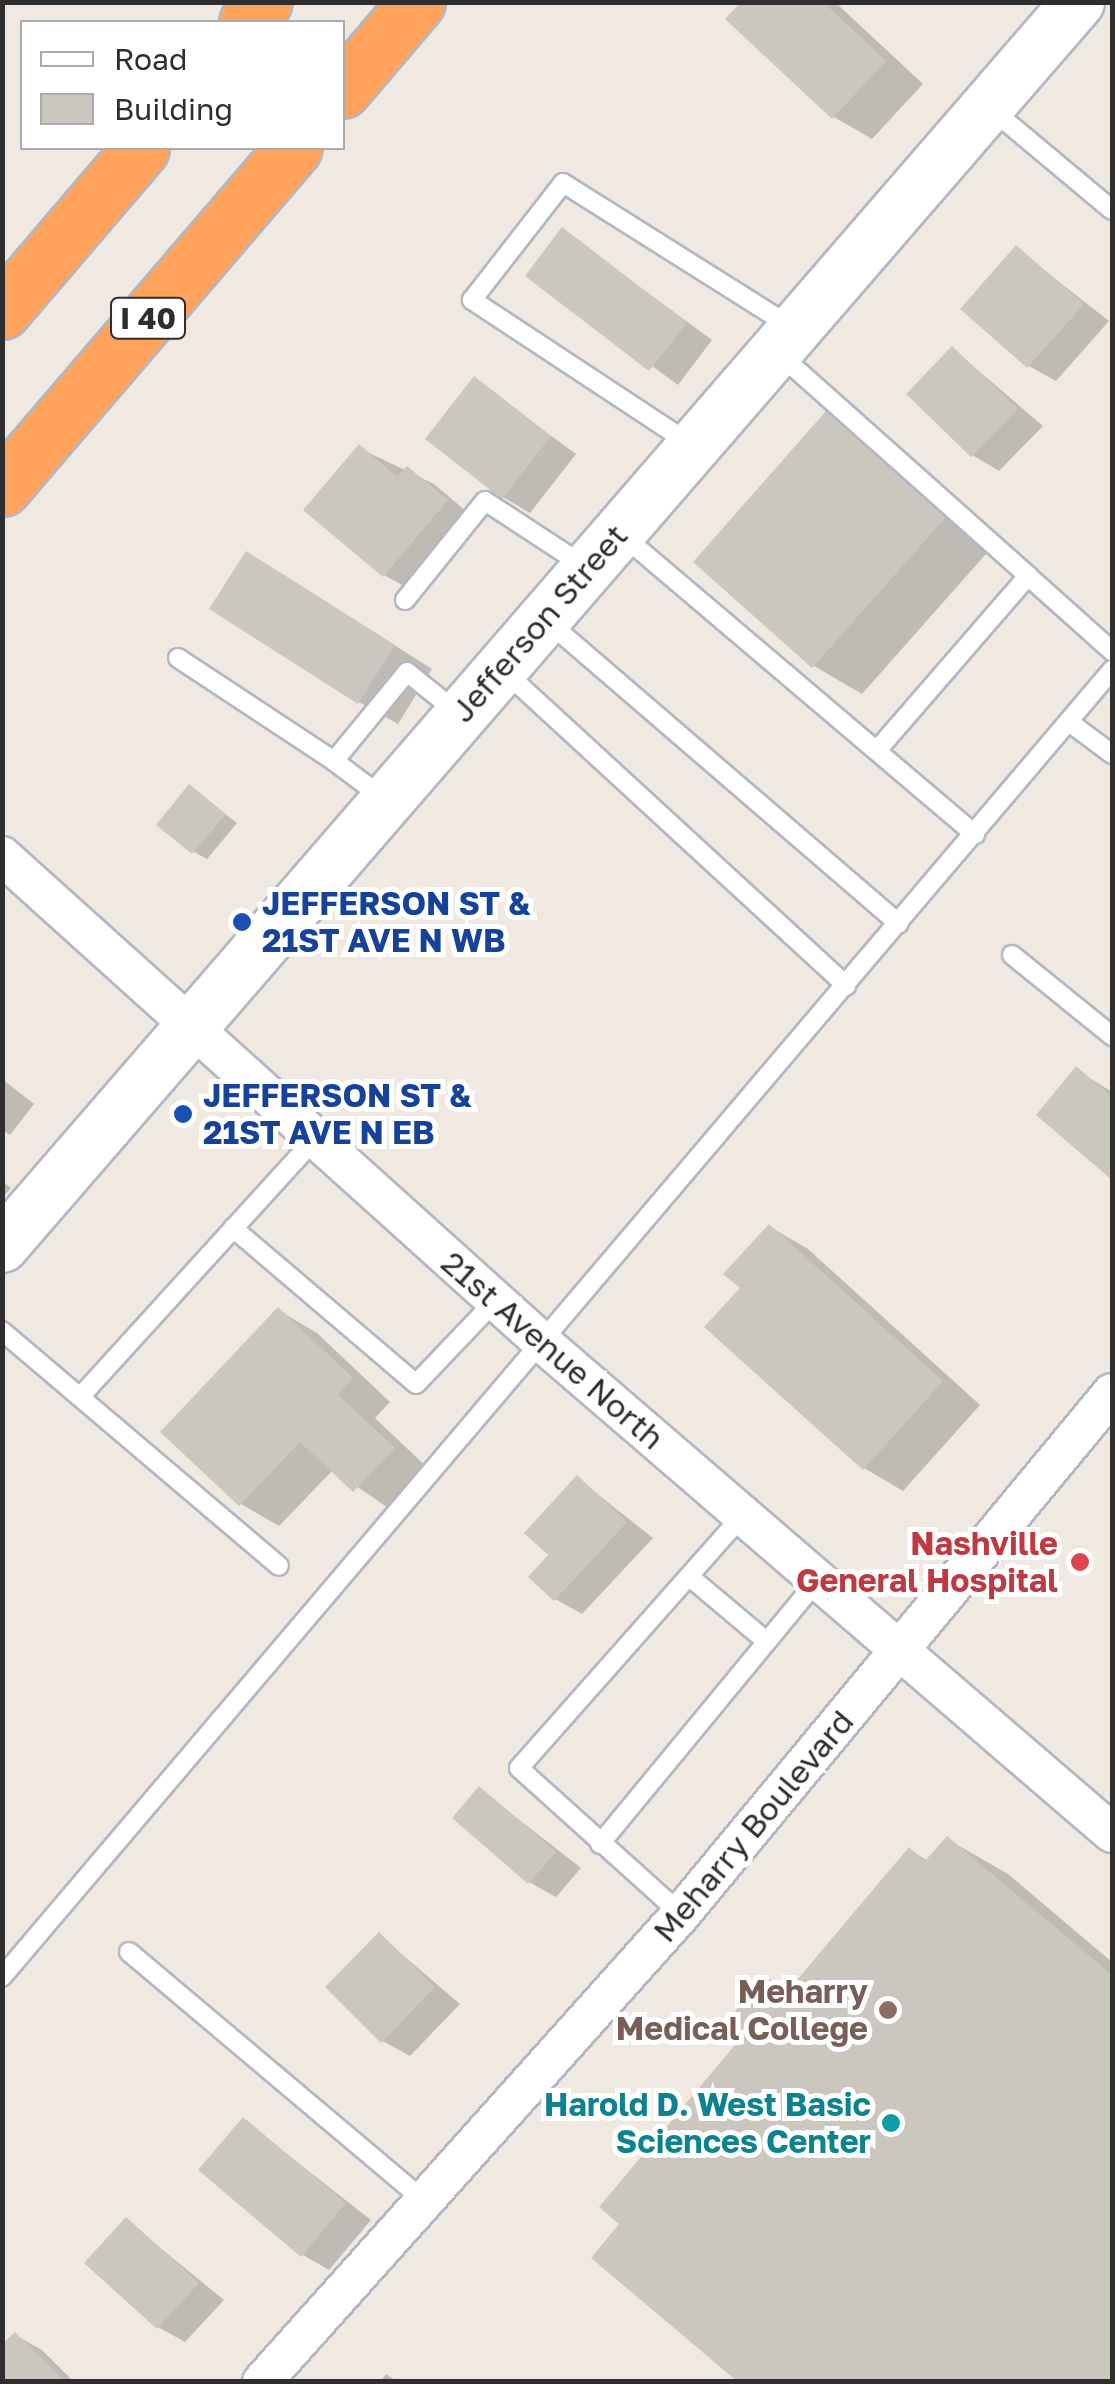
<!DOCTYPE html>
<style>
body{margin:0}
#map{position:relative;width:1115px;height:2384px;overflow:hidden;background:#efe9e1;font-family:"Golos Text",sans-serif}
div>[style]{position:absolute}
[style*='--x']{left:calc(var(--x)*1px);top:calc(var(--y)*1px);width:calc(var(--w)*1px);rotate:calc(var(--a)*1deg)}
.shadow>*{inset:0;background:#0003}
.building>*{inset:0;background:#cbc7bf}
.roads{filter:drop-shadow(2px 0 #b4b7c1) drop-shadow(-2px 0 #b4b7c1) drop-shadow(0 2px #b4b7c1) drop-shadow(0 -2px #b4b7c1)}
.service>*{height:18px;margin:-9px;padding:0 9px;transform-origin:9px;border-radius:9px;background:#fff}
.minor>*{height:38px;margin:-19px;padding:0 19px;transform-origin:19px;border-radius:19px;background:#fff}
.secondary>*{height:52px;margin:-26px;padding:0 26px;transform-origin:26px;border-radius:26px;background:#fff}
.motorway>*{height:55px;margin:-27.5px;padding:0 27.5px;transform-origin:27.5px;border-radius:27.5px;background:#ffa35c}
.dots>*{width:28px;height:28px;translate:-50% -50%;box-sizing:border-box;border:5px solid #fff;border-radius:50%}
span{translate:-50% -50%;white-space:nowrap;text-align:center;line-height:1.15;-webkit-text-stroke:10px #fff;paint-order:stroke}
.shield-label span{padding:2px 8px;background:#fff;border:2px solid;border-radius:8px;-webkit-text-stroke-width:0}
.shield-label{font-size:30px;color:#2e2e2e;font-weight:700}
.street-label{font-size:32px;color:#2e2e2e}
.transit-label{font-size:32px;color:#164399;font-weight:700}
.left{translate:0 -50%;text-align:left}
.health-label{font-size:32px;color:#be3a42;font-weight:700}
.right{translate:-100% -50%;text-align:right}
.education-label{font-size:32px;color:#785e54;font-weight:700}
.culture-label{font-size:32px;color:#0d838f;font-weight:700}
.frame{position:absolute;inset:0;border:5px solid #2e2e2e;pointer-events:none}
.legend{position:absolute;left:20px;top:20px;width:325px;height:130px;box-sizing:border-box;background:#fff;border:2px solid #ababab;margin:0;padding:12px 18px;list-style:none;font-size:30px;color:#2e2e2e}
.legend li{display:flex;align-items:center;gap:20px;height:50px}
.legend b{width:50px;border:2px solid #ababab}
</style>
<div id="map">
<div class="shadow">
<i style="clip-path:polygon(744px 2px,835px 2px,923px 84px,872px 139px,834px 117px)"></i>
<i style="clip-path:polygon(562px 230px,712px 340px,678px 385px,528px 275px)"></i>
<i style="clip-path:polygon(1017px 249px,1109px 321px,1056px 381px,1029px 366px)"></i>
<i style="clip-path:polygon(953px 349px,1043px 426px,999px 471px,972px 455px)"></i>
<i style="clip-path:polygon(475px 380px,576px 454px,530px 513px,503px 497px)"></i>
<i style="clip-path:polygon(827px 414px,875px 442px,993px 546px,862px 694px,814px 666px)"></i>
<i style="clip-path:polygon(359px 448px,434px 484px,473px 517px,411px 590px,384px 575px)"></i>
<i style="clip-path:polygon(285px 576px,432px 669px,398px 724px,359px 702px)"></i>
<i style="clip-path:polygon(190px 787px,237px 823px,207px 859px,194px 852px)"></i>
<i style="clip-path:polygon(1077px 1070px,1112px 1092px,1112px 1176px,1039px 1114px)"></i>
<i style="clip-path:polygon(2px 1079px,34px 1104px,10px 1135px,2px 1130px)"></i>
<i style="clip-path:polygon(2px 1181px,11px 1188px,2px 1198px)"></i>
<i style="clip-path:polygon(770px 1227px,808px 1249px,980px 1405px,903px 1491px,864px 1468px,743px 1288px)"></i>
<i style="clip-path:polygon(278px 1310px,317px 1333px,390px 1402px,375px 1418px,432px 1472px,394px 1512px,333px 1470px,279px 1526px,241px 1504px)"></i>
<i style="clip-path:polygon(577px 1478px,653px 1538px,582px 1614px,555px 1599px,552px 1555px)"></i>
<i style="clip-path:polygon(480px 1789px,581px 1868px,556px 1897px,529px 1882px)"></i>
<i style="clip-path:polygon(947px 1839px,1008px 1874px,1112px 1962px,1112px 2382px,742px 2382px,623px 2224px,743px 2039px,765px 1979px,790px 1993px,910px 1850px,928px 1861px)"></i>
<i style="clip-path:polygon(379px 1935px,460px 2004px,410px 2056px,383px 2041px)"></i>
<i style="clip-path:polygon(243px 2120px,371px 2220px,329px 2270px,303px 2255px)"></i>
<i style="clip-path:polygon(126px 2220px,224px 2300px,185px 2342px,158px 2327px)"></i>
<i style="clip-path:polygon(15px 2335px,42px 2350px,74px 2382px,2px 2382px)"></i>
<i style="clip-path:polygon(386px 2374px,398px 2382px,380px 2382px)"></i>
</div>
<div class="building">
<i style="clip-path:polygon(741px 2px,823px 2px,886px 61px,832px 119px,725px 19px)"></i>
<i style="clip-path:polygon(562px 227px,687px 323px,649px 371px,525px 276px)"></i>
<i style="clip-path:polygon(1016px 245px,1084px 304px,1027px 368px,960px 309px)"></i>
<i style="clip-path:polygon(952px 346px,1018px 409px,971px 457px,906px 394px)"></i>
<i style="clip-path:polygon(474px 376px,551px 436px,502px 499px,425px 439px)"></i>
<i style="clip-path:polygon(826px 411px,946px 517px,812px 668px,693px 562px)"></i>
<i style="clip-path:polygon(359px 444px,397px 477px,407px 466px,448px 500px,383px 577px,303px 510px)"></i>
<i style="clip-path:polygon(246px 551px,395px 645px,358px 704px,209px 609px)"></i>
<i style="clip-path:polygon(189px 784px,226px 814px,192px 854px,156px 825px)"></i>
<i style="clip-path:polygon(1076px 1066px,1112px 1097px,1112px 1180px,1036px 1115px)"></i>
<i style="clip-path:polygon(769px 1224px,943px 1381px,863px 1470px,704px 1327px,740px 1288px,723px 1274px)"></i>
<i style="clip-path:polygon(278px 1307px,353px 1378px,338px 1395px,395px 1448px,353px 1492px,300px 1442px,239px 1506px,160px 1432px)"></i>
<i style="clip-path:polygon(577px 1475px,627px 1522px,554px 1601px,528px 1577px,548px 1555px,524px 1533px)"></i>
<i style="clip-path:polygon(479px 1786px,556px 1852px,528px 1884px,452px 1818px)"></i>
<i style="clip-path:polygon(947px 1836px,1112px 1975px,1112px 2382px,738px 2382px,591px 2258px,619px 2224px,599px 2207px,740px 2039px,723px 2026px,765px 1975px,786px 1993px,909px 1847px,925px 1861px)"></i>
<i style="clip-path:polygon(379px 1932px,435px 1987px,381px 2043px,325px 1987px)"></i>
<i style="clip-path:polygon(243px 2117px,346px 2203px,301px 2257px,198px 2170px)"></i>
<i style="clip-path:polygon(126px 2217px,199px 2283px,157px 2329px,84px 2263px)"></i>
<i style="clip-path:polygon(15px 2332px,65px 2382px,2px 2382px,2px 2344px)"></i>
</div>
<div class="roads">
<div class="service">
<i style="--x:990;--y:108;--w:159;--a:39.9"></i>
<i style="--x:778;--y:353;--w:335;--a:41.7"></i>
<i style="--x:689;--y:443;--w:260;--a:-146.6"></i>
<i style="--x:472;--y:300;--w:148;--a:-52.1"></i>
<i style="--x:563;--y:183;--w:271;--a:32.2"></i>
<i style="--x:622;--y:535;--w:463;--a:40.3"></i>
<i style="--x:405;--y:600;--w:127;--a:-51.1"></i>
<i style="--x:485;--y:501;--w:121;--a:33.2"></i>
<i style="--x:547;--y:621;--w:464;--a:40.7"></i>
<i style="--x:178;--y:658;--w:187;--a:33.4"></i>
<i style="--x:334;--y:761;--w:115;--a:-50.6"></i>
<i style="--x:407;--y:672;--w:67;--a:38.9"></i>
<i style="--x:504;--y:671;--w:465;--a:42.6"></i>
<i style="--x:1069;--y:722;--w:54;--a:36.7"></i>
<i style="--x:879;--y:748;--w:228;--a:-49.1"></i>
<i style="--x:1028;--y:576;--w:113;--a:41.8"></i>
<i style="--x:334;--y:761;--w:60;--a:36.9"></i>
<i style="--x:1012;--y:955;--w:129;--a:39"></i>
<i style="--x:233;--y:1228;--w:240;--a:40.4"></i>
<i style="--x:416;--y:1384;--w:116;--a:-46.4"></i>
<i style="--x:2;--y:1331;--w:363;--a:40.3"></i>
<i style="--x:80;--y:1397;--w:349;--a:-47.7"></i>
<i style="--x:691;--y:1578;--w:98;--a:40"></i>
<i style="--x:600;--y:1844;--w:342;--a:-50.5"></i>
<i style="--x:681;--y:1914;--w:218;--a:-138"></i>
<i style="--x:519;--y:1768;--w:338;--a:-48.5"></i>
<i style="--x:129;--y:1952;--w:385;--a:40.1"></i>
<i style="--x:2;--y:1977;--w:1715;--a:-49.66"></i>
</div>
<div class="minor">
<i style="--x:2;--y:856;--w:731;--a:42"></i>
<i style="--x:545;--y:1345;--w:748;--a:40.72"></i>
<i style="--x:262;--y:2382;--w:628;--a:-48.16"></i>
<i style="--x:681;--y:1914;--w:676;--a:-50.4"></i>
</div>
<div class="secondary">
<i style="--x:2;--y:1246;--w:1645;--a:-49.14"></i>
</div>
<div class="motorway">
<i style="--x:247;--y:22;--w:26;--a:-50"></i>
<i style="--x:342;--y:90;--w:116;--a:-49.6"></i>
<i style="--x:2;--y:311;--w:214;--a:-49.5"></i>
<i style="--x:2;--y:488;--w:448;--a:-49.4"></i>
</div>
</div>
<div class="dots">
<i style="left:242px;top:922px;background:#1a4fb4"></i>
<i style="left:183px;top:1114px;background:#1a4fb4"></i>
<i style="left:1080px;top:1562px;background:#e0444e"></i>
<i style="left:888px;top:2010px;background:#8d6e63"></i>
<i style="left:891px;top:2123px;background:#0f9aa8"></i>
</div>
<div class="shield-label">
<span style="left:148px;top:318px">I 40</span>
</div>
<div class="street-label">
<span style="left:539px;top:623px;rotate:-49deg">Jefferson Street</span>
<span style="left:553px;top:1350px;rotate:41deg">21st Avenue North</span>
<span style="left:753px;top:1826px;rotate:-50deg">Meharry Boulevard</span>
</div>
<div class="transit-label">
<span class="left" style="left:262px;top:922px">JEFFERSON ST &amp;<br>21ST AVE N WB</span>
<span class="left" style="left:203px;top:1114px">JEFFERSON ST &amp;<br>21ST AVE N EB</span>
</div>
<div class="health-label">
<span class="right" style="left:1058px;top:1562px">Nashville<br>General Hospital</span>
</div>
<div class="education-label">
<span class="right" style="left:868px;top:2010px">Meharry<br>Medical College</span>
</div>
<div class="culture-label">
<span class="right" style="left:871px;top:2123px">Harold D. West Basic<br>Sciences Center</span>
</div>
<div class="frame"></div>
<ul class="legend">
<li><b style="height:12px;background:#fff"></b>Road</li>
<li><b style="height:28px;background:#cbc7bf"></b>Building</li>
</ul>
</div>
